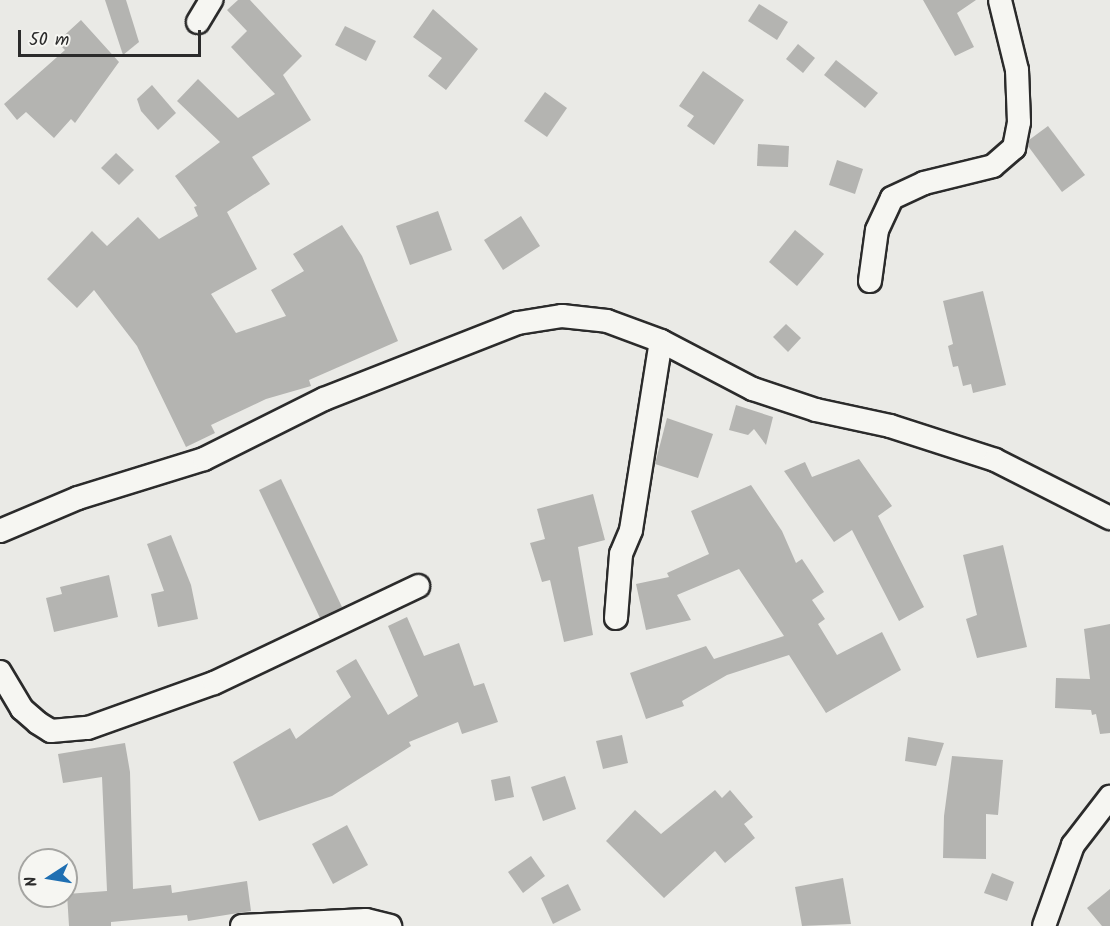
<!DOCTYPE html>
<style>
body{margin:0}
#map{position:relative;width:1110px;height:926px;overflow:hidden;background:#eaeae6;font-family:Kalam,sans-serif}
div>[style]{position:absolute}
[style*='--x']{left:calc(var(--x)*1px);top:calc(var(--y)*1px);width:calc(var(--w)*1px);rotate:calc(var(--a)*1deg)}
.building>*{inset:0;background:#b4b4b1}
.roads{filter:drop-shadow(2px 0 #2b2b2b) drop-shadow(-2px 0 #2b2b2b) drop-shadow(0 2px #2b2b2b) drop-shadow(0 -2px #2b2b2b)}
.street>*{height:22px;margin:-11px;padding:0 11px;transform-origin:11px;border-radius:11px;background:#f6f6f2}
span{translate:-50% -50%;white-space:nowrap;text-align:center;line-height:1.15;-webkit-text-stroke:4.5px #f6f6f2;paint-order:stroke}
.north{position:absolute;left:18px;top:848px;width:60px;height:60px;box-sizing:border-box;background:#f6f6f2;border:2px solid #a5a5a2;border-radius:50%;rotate:258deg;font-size:16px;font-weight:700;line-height:24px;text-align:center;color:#2b2b2b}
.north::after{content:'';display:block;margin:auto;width:21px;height:27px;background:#1f6fb2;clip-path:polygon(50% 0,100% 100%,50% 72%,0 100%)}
.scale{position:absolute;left:18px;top:30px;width:183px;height:27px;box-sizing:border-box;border:3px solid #2b2b2b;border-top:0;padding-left:8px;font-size:18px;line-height:21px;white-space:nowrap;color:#2b2b2b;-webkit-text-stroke:4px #f6f6f2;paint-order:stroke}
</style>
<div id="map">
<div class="building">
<i style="clip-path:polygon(105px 0,126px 0,139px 42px,123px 55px)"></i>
<i style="clip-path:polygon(238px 0,250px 0,302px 56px,283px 75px,311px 120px,252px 157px,270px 184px,227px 212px,257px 269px,211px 294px,236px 333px,286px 316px,271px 290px,304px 271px,293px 254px,342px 225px,362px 256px,398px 341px,309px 380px,311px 386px,266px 399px,211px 425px,215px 433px,186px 447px,137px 346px,94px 290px,77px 308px,47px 279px,92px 231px,107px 246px,138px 217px,159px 239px,198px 216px,194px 207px,197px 206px,175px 176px,220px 142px,177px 101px,198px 79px,238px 118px,275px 94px,231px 47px,247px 31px,227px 10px)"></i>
<i style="clip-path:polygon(923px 0,976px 0,957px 13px,974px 47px,955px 56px)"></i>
<i style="clip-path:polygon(759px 4px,788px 22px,777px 40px,748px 21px)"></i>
<i style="clip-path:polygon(433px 9px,478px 49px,446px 90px,428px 76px,442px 58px,413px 37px)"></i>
<i style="clip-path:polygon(81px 20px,119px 62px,75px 123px,71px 119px,54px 138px,26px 112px,17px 120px,4px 104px,65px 50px,57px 42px)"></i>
<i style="clip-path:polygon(345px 26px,376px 41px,366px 61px,335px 45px)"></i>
<i style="clip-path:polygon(798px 44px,815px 58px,803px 73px,786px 59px)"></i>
<i style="clip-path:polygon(836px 60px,878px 93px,865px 108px,824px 75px)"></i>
<i style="clip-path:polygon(703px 71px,744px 100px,714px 145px,687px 126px,694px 116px,679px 106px)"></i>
<i style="clip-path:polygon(152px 85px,176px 113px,158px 130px,141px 111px,137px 99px)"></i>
<i style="clip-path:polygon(545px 92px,567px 108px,547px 137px,524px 121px)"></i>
<i style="clip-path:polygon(1048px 126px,1085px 175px,1062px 192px,1028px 146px,1029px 140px)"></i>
<i style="clip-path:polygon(758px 144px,789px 146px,788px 167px,757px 166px)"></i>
<i style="clip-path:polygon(116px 153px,134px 170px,119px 185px,101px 168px)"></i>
<i style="clip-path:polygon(837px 160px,863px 169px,855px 194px,829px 185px)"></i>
<i style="clip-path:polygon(438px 211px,452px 250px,410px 265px,396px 226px)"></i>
<i style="clip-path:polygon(521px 216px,540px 246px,503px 270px,484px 240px)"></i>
<i style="clip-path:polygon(795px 230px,824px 254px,797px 286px,769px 262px)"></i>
<i style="clip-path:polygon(983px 291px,1006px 385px,973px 393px,971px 384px,963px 386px,958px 366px,953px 367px,948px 346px,953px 344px,943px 301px)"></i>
<i style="clip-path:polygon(786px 324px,801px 338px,788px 352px,773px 337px)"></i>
<i style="clip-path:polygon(736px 405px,773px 417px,766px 445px,754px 429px,748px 435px,729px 430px)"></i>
<i style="clip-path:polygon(667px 418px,713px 434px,698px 478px,655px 464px)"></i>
<i style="clip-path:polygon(859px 459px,892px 506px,878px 516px,924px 607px,899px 621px,852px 530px,834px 542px,784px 471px,805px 462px,812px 477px)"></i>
<i style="clip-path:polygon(281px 479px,342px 607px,320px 618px,259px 490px)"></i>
<i style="clip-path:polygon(751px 485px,782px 531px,796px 563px,802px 559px,824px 592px,812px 600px,825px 619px,818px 624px,837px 655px,882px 632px,901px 670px,826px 713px,789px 655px,727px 675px,682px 701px,684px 706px,646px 719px,630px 673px,706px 646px,714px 659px,784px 636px,739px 569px,677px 595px,691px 620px,646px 630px,636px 584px,669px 577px,667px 573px,709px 554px,691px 511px)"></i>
<i style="clip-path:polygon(593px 494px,605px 540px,578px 547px,593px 635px,564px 642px,550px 580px,542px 582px,530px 543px,545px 539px,537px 509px)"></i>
<i style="clip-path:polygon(171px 535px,191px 585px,198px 619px,158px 627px,151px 594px,164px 591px,147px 544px)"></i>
<i style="clip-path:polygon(1003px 545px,1027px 647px,977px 658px,966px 619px,977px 615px,963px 555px)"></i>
<i style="clip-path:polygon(109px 575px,118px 617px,54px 632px,46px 598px,62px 594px,60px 587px)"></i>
<i style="clip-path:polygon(407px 617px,424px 656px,459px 643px,474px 686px,484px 683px,498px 722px,462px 734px,458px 722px,409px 742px,411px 746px,332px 796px,259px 821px,233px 762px,290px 728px,296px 739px,351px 697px,336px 671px,356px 659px,388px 715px,418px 696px,388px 626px)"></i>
<i style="clip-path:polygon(1110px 624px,1110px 733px,1100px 734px,1096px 714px,1092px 715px,1091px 710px,1055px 708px,1056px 678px,1090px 679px,1084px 629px)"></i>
<i style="clip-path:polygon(622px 735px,628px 763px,603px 769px,596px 741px)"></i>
<i style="clip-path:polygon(908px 737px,944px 743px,936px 766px,905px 761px)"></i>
<i style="clip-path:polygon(125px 743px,130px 772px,133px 889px,171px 885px,172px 893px,247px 881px,251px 911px,188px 921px,187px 915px,111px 922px,111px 926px,69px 926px,67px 894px,107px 891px,102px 777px,63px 783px,58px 754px)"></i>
<i style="clip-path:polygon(952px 756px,1003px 760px,998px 815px,986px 814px,986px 859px,943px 858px,944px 816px)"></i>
<i style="clip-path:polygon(510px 776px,514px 797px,495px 801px,491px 780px)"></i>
<i style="clip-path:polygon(565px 776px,576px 809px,543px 821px,531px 787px)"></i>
<i style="clip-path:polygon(715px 790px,722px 798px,730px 790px,753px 817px,744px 824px,755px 838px,725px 863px,715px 851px,664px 898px,606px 841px,635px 810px,661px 834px)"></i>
<i style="clip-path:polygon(347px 825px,368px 865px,333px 884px,312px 844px)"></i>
<i style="clip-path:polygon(531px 856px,545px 876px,523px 893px,508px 872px)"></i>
<i style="clip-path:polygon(992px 873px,1014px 882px,1007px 901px,984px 893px)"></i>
<i style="clip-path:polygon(843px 878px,851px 924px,802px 926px,795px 887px)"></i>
<i style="clip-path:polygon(568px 884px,581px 910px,553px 924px,541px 898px)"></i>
<i style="clip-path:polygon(1110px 889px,1110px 926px,1102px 926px,1087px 908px)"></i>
</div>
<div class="roads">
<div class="street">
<i style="--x:198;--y:22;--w:26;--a:-59"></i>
<i style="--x:870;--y:281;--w:51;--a:-82.2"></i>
<i style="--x:877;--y:230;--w:35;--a:-65"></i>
<i style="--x:892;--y:198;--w:35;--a:-25"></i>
<i style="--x:924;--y:183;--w:71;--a:-13.8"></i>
<i style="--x:993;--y:166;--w:28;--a:-41"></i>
<i style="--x:1014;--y:148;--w:26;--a:-79"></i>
<i style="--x:1019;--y:122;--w:52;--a:-92.2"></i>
<i style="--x:1017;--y:70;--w:72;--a:-103.7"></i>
<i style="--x:0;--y:531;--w:85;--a:-22.9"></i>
<i style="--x:78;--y:498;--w:132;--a:-17.2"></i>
<i style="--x:204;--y:459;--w:134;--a:-26.6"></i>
<i style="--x:324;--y:399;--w:208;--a:-21.4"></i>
<i style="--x:518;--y:323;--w:45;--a:-9"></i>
<i style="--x:562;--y:316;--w:45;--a:6.3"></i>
<i style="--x:607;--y:321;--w:58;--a:20.3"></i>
<i style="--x:661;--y:341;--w:104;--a:27.6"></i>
<i style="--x:753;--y:389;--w:66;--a:18.4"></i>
<i style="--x:816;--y:410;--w:76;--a:12.2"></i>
<i style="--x:890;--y:426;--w:110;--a:17.9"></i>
<i style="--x:995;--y:460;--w:129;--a:26.8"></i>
<i style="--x:616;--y:618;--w:64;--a:-85.5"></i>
<i style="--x:621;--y:554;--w:26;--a:-67"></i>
<i style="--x:631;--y:530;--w:191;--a:-81"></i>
<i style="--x:0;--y:672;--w:43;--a:59.3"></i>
<i style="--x:22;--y:709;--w:21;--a:41"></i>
<i style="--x:38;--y:723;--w:15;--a:32"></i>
<i style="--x:51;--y:731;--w:37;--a:-5"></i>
<i style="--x:88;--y:728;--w:134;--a:-19.7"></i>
<i style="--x:214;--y:683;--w:226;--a:-25.4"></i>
<i style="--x:242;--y:926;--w:124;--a:-2.8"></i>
<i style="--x:366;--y:920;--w:25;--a:14"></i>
<i style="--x:1044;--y:926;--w:86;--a:-70.3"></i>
<i style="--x:1073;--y:845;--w:61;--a:-52.4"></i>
</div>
</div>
<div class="north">N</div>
<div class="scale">50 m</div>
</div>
